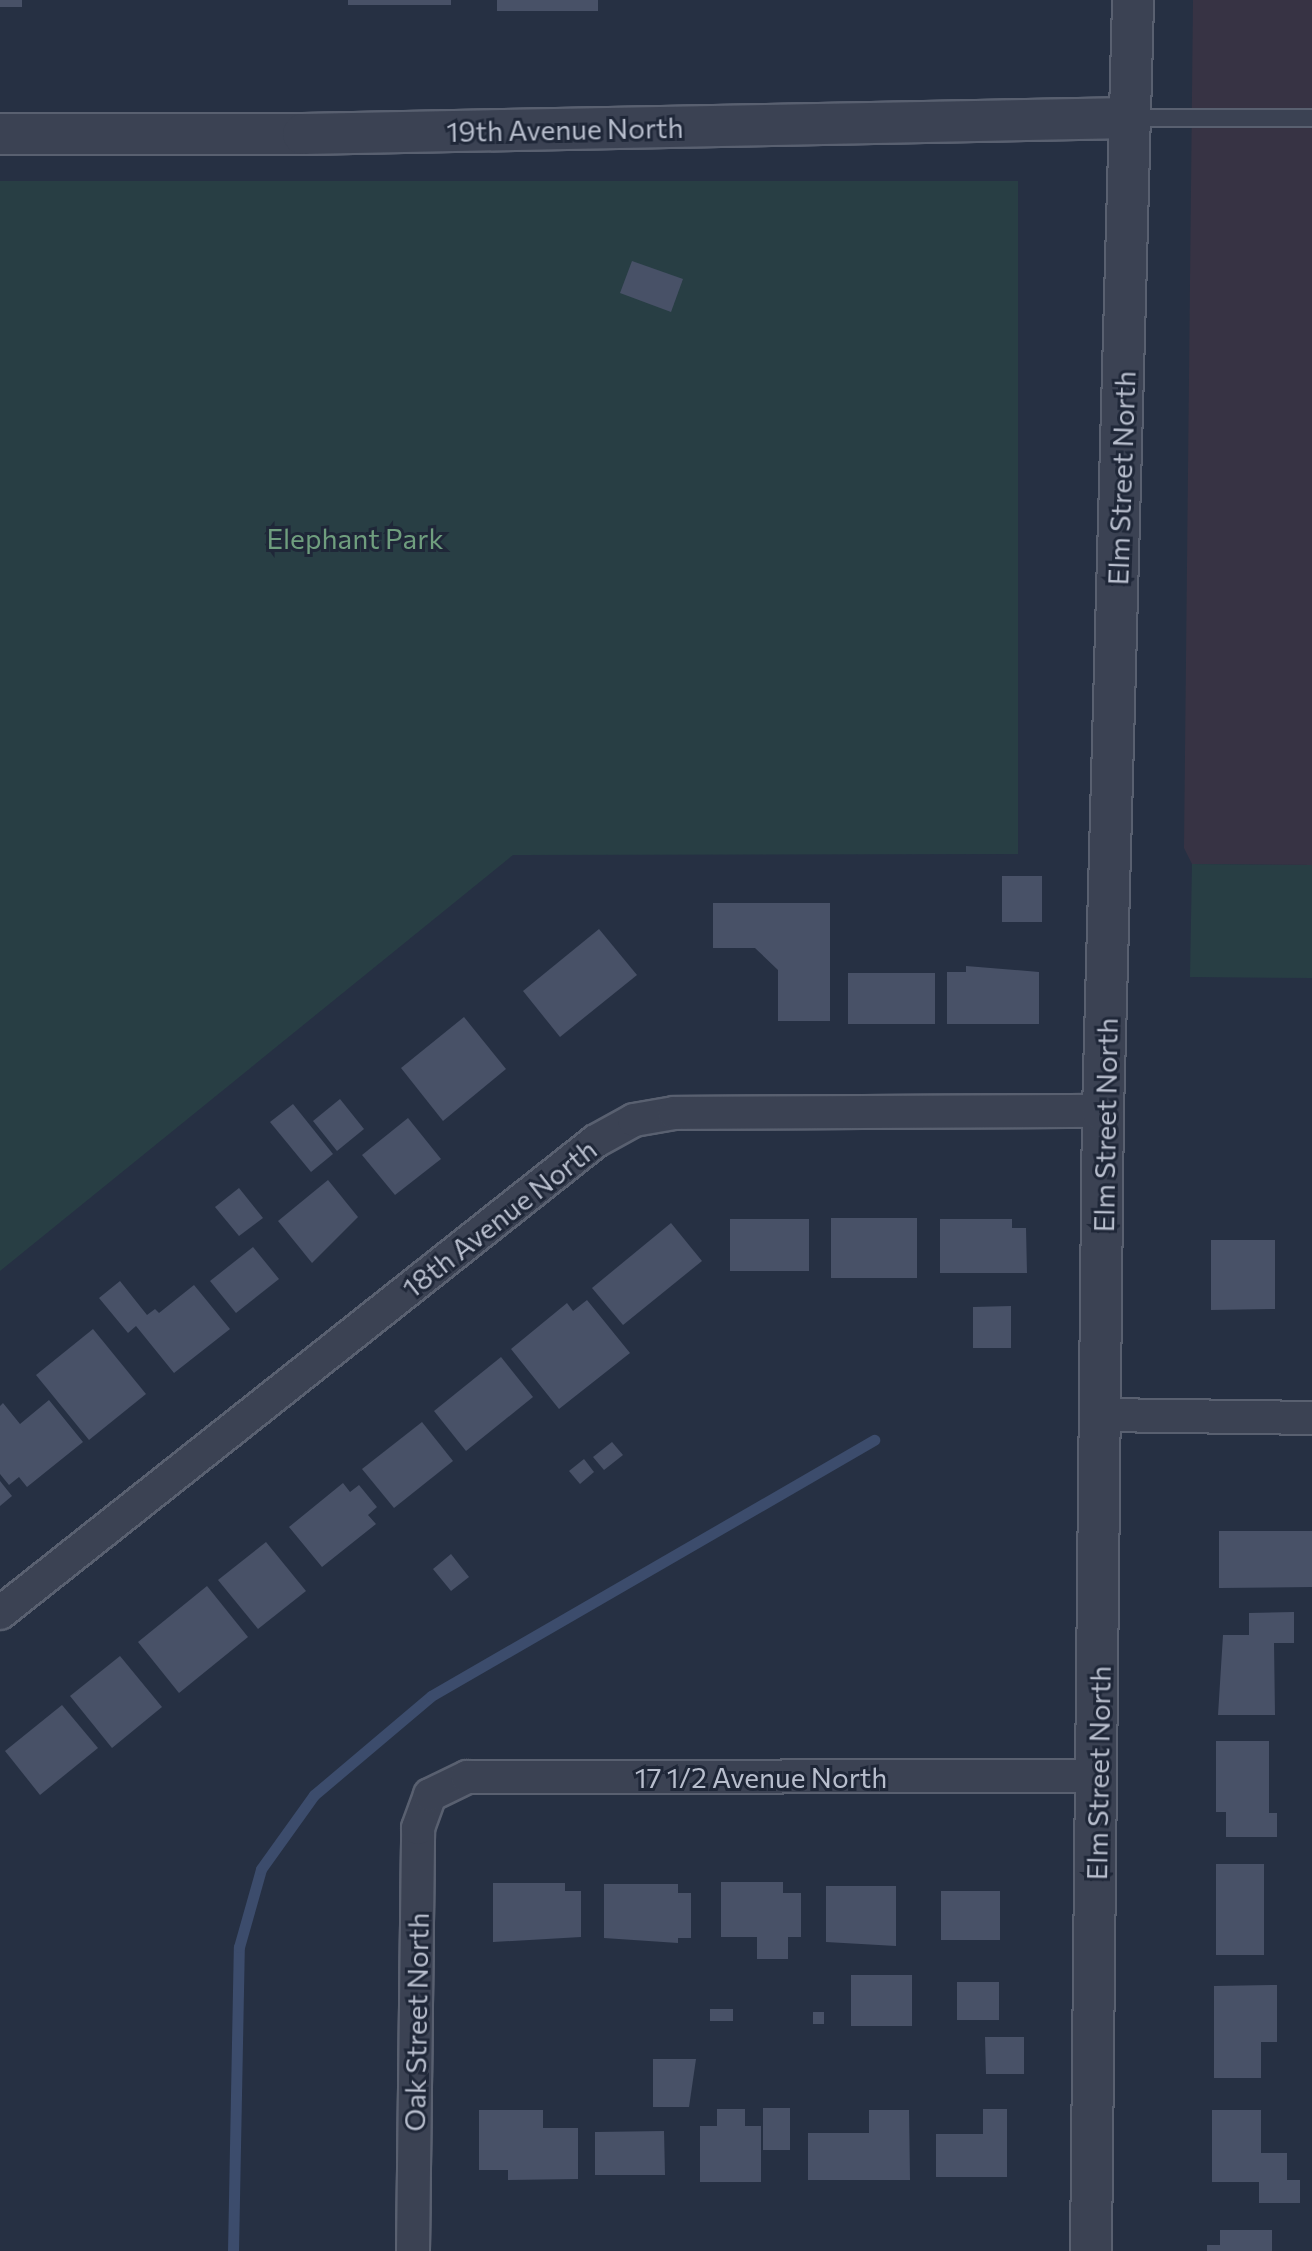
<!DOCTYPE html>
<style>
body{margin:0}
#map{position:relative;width:1312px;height:2251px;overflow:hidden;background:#263043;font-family:Commissioner,sans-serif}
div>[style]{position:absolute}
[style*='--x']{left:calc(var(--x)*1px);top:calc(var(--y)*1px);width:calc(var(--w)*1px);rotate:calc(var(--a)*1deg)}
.medical>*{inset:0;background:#373344}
.green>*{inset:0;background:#283e44}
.stream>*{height:11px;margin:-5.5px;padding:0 5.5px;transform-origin:5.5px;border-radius:5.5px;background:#3c4c6c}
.building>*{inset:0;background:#485167}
.roads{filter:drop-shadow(2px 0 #596070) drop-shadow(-2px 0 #596070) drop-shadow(0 2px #596070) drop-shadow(0 -2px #596070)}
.service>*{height:16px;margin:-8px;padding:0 8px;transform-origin:8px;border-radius:8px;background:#3b4253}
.minor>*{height:32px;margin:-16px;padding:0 16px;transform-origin:16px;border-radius:16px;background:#3b4253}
.tertiary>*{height:40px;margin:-20px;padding:0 20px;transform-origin:20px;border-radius:20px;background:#3b4253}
span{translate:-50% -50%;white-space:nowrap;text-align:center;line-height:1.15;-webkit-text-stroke:6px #1f2738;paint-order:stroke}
.street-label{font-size:28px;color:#b8becd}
.park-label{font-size:28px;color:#6f9e7e}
</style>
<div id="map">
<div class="medical">
<i style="clip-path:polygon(1193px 0,1312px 0,1312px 865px,1192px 864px,1184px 848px)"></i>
</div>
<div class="green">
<i style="clip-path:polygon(0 181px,1018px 181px,1018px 854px,513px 855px,0 1271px)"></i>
<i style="clip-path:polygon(1192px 864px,1312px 865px,1312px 978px,1190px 977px)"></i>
</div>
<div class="stream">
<i style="--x:233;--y:2251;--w:304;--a:-88.9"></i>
<i style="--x:239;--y:1947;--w:81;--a:-74.2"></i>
<i style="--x:261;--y:1869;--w:91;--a:-54.4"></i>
<i style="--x:314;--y:1795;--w:153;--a:-40.2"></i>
<i style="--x:431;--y:1696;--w:512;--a:-30.02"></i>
</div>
<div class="building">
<i style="clip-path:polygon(0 0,22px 0,22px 7px,0 7px)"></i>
<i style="clip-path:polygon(348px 0,451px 0,451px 5px,348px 5px)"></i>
<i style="clip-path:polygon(497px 0,598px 0,598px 11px,497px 11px)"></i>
<i style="clip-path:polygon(632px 261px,683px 279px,671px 312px,620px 293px)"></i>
<i style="clip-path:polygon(1002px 876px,1042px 876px,1042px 922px,1002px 922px)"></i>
<i style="clip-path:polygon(713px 903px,830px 903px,830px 1021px,778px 1021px,778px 970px,755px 948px,713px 948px)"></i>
<i style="clip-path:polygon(599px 929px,637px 975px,560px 1037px,523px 991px)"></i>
<i style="clip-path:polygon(966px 966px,1039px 972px,1039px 1024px,947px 1024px,947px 972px,966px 972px)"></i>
<i style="clip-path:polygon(848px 973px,935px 973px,935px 1024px,848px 1024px)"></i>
<i style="clip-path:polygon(464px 1017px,506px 1069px,443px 1121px,401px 1068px)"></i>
<i style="clip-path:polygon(340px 1099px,364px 1129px,337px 1151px,313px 1121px)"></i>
<i style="clip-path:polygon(293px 1104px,333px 1154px,311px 1172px,270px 1122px)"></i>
<i style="clip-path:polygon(408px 1118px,441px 1159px,395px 1195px,362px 1155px)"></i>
<i style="clip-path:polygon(328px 1180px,358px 1217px,312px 1263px,278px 1221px)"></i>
<i style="clip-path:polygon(239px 1188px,263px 1218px,239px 1236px,215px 1207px)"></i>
<i style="clip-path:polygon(831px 1218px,917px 1218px,917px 1278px,831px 1278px)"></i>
<i style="clip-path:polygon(730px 1219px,809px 1219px,809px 1271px,730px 1271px)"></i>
<i style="clip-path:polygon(940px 1219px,1012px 1219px,1012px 1228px,1026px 1228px,1027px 1273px,940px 1273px)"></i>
<i style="clip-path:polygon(671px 1223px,702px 1261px,623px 1325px,592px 1288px)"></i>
<i style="clip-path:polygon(1211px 1240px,1275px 1240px,1275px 1309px,1211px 1310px)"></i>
<i style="clip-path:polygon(253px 1247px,279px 1279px,236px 1313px,210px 1281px)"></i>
<i style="clip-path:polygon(120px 1281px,147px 1315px,155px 1309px,159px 1313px,194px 1285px,230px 1329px,174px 1373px,136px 1326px,128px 1333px,99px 1298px)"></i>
<i style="clip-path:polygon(587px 1300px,630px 1353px,559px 1409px,511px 1349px,567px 1303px,573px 1311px)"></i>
<i style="clip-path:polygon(1011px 1306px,1011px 1348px,973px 1348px,973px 1307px)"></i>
<i style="clip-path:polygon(93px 1329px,146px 1394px,89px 1440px,36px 1375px)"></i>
<i style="clip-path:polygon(501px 1357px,533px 1397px,466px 1451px,434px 1411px)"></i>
<i style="clip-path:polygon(49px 1400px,83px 1442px,27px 1487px,19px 1477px,9px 1485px,0 1474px,0 1406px,3px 1403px,20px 1424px)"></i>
<i style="clip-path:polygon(422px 1422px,453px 1461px,394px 1508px,362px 1469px)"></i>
<i style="clip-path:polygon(612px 1442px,623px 1455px,604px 1470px,593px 1457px)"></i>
<i style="clip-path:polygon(584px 1459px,594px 1472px,580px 1484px,569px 1471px)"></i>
<i style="clip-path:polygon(0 1481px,12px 1496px,0 1506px)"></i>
<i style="clip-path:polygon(343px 1483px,350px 1492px,359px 1485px,377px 1507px,368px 1515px,376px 1524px,322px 1567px,289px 1527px)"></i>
<i style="clip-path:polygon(1219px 1531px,1312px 1531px,1312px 1587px,1219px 1588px)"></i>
<i style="clip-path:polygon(266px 1542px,306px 1591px,258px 1629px,218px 1580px)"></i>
<i style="clip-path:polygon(451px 1554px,469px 1577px,451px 1591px,433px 1569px)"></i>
<i style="clip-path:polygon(207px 1586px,248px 1637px,179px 1693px,138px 1642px)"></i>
<i style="clip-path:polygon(1294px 1612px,1294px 1643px,1274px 1643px,1275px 1715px,1218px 1715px,1223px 1635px,1249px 1635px,1249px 1613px)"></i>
<i style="clip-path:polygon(120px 1656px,162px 1707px,112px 1748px,70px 1696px)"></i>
<i style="clip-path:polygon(62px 1705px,98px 1748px,40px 1795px,5px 1751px)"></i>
<i style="clip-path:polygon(1216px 1741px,1269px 1741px,1269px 1813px,1277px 1813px,1277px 1837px,1226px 1837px,1226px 1812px,1216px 1812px)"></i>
<i style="clip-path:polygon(1216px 1864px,1264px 1864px,1264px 1955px,1216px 1955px)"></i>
<i style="clip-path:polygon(721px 1882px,783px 1882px,783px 1893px,801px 1893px,801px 1937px,788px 1937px,788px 1959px,757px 1959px,757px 1937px,721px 1937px)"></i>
<i style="clip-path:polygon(493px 1883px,565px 1883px,565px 1891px,581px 1891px,581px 1937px,493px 1942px)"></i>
<i style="clip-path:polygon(604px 1884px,678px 1884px,678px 1893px,691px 1893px,691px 1938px,678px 1938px,678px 1943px,604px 1938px)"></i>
<i style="clip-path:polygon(826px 1886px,896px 1886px,896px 1946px,826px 1942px)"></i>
<i style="clip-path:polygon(941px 1891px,1000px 1891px,1000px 1940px,941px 1940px)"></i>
<i style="clip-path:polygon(851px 1975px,912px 1975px,912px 2026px,851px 2026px)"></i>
<i style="clip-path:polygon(957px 1982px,999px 1982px,999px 2020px,957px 2020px)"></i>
<i style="clip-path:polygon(1277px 1985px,1277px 2042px,1261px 2042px,1261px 2078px,1214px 2078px,1214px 1986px)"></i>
<i style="clip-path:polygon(710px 2009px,733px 2009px,733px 2021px,710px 2021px)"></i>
<i style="clip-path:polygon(813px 2012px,824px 2012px,824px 2024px,813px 2024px)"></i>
<i style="clip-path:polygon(985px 2037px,1024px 2037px,1024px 2074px,986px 2074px)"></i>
<i style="clip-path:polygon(653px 2059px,696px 2059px,689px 2107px,653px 2107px)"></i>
<i style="clip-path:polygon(763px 2108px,790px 2108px,790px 2150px,763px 2150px)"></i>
<i style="clip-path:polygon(717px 2109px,745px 2109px,745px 2126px,761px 2126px,761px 2182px,700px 2182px,700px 2126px,717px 2126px)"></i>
<i style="clip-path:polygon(983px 2109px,1007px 2109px,1007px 2177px,936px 2177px,936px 2134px,983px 2134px)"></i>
<i style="clip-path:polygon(479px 2110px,543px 2110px,543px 2128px,578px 2128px,578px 2179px,508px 2180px,508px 2170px,479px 2170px)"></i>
<i style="clip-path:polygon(869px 2110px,909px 2110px,910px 2180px,808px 2180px,808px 2133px,869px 2133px)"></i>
<i style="clip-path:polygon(1212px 2110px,1261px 2110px,1261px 2153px,1287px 2153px,1287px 2180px,1300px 2180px,1300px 2203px,1259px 2203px,1259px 2182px,1212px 2182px)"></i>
<i style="clip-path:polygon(664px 2131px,665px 2175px,595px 2175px,595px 2132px)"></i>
<i style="clip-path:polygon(1220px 2230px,1272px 2230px,1272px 2251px,1207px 2251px,1207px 2245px,1220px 2245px)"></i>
</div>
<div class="roads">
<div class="service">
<i style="--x:1130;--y:118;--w:182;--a:0"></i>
</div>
<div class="minor">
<i style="--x:1101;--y:1415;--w:211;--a:0.8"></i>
<i style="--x:0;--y:1613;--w:760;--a:-38.38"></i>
<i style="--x:596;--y:1141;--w:43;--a:-28.9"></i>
<i style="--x:634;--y:1120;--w:41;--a:-9.9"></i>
<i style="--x:674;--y:1113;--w:429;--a:-0.3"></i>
<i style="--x:413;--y:2251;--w:423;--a:-89.3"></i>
<i style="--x:418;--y:1828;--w:35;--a:-70"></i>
<i style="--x:430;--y:1795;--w:41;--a:-25.9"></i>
<i style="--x:467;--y:1777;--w:630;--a:-0.09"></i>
</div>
<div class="tertiary">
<i style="--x:0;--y:134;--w:303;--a:0"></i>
<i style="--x:303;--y:134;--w:827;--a:-1.11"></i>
<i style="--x:1091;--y:2251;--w:1140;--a:-89.4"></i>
<i style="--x:1103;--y:1111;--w:1111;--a:-88.45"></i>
</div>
</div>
<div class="street-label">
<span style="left:565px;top:129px;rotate:-1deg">19th Avenue North</span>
<span style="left:1121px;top:478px;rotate:-88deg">Elm Street North</span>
<span style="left:1105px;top:1125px;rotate:-89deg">Elm Street North</span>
<span style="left:499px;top:1218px;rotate:-38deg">18th Avenue North</span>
<span style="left:1098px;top:1773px;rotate:-89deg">Elm Street North</span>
<span style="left:761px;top:1777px">17 1/2 Avenue North</span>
<span style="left:416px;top:2022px;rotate:-89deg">Oak Street North</span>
</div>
<div class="park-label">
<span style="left:355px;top:538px">Elephant Park</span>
</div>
</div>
